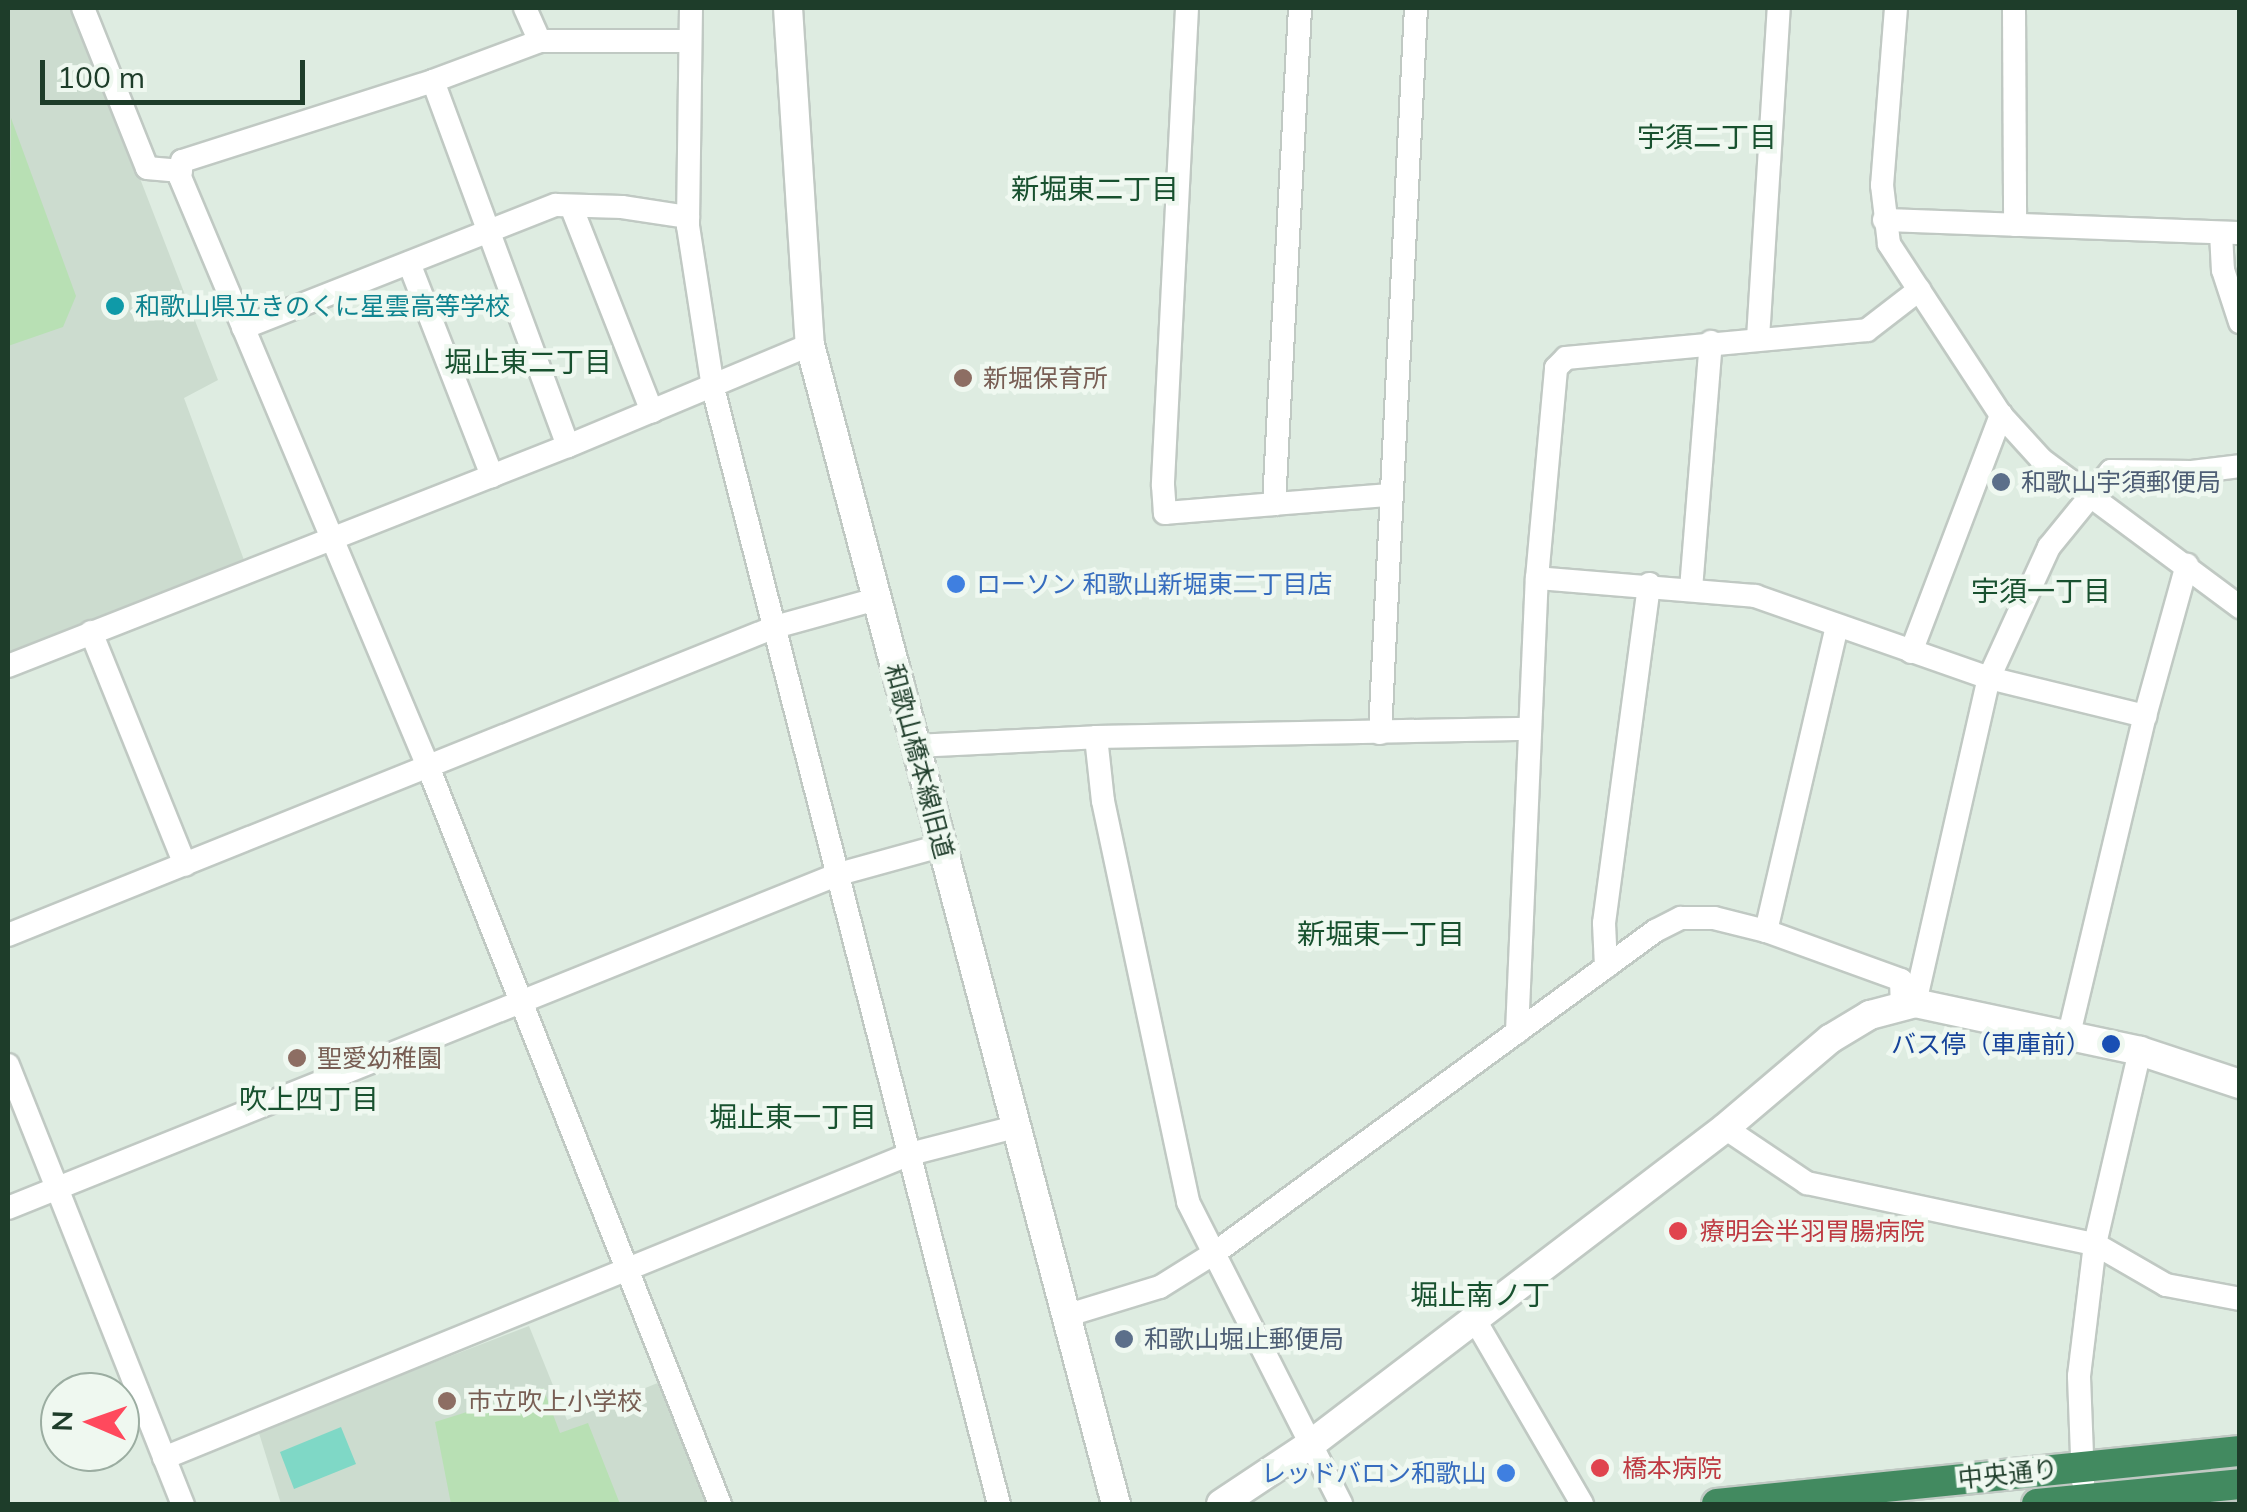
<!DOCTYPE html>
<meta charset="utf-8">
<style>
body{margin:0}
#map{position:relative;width:2247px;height:1512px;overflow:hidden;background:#deece1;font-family:Mulish,"Noto Sans JP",sans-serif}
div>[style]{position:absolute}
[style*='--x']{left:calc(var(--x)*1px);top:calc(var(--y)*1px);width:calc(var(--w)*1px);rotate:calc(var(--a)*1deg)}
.built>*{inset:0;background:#ccdccf}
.green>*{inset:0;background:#b8e0b4}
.water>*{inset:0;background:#7fd8c6}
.roads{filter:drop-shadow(2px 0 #c0c9c3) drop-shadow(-2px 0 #c0c9c3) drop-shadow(0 2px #c0c9c3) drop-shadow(0 -2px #c0c9c3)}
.minor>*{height:22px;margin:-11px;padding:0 11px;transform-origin:11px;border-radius:11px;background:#fff}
.tertiary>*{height:28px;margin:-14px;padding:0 14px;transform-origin:14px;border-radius:14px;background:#fff}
.trunk>*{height:30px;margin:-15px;padding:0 15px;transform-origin:15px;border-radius:15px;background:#428a60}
.dots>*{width:28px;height:28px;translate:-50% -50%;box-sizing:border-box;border:5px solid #eff8f0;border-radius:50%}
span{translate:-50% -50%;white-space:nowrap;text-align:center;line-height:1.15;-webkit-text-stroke:9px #eff8f0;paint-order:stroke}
.culture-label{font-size:25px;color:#0d838f}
.left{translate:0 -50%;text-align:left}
.education-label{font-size:25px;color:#785e54}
.service-label{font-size:25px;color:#4e5e75}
.shop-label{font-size:25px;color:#366cbe}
.right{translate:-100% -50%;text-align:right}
.street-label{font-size:25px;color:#1e3d2a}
.transit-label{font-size:25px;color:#164399}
.health-label{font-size:25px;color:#be3a42}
.neighbourhood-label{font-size:28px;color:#18512f}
.frame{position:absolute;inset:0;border:10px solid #1e3d2a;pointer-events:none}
.north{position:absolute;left:40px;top:1372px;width:100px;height:100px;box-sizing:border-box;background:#eff8f0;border:2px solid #9bada1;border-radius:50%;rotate:272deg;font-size:28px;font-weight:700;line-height:40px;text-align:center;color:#1e3d2a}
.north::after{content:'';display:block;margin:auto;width:35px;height:45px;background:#ff495d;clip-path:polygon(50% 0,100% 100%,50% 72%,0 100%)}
.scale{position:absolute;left:40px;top:60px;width:265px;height:45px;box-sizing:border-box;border:5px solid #1e3d2a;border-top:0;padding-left:12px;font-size:30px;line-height:35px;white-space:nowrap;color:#1e3d2a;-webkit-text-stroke:8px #eff8f0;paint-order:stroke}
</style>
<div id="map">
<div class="built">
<i style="clip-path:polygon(8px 8px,74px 8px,218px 380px,184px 398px,244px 560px,8px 654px)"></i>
<i style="clip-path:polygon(529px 1326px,567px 1420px,660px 1382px,711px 1504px,281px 1504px,258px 1430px)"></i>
</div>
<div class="green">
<i style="clip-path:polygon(11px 118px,76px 296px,63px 327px,8px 346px)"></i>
<i style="clip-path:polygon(543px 1388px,560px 1433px,588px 1423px,620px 1504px,451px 1504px,435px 1422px)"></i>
</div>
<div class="water">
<i style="clip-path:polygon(341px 1427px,356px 1464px,294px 1489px,280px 1452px)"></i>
</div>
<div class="roads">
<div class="minor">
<i style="--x:83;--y:8;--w:172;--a:68.2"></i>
<i style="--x:147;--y:168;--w:34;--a:5"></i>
<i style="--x:525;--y:8;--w:36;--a:66"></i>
<i style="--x:691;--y:8;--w:218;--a:90.8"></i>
<i style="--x:688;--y:226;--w:164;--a:81.2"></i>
<i style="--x:713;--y:388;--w:1152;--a:75.63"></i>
<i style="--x:1187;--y:8;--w:478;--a:92.9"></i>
<i style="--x:1163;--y:485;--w:28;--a:86"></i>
<i style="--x:1165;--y:513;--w:109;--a:-4.7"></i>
<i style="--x:1300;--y:8;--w:497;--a:93"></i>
<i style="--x:1274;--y:504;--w:115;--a:-4.5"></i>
<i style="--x:1896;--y:8;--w:178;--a:94.5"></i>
<i style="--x:1882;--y:185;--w:59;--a:83.2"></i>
<i style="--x:1889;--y:244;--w:204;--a:56.8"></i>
<i style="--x:2001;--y:415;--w:61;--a:47.7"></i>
<i style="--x:2042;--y:460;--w:247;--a:36.6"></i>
<i style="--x:2014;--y:8;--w:217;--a:89.7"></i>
<i style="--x:690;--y:41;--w:150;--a:180"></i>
<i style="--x:540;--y:41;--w:114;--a:159.5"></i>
<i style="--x:433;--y:81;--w:263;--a:162.3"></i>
<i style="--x:182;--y:161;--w:16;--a:97"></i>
<i style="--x:180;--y:177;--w:637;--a:67.18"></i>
<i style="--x:427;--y:764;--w:796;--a:68.4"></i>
<i style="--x:433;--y:81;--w:389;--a:69.7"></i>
<i style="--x:571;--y:206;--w:221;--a:68.5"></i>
<i style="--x:1884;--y:220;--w:356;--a:2.1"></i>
<i style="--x:2221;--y:233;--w:37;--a:87"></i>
<i style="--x:2223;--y:270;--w:55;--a:71.9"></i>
<i style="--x:409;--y:263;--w:229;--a:68.7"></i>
<i style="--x:243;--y:328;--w:336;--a:-21.5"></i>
<i style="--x:556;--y:205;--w:66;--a:1.7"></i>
<i style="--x:622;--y:207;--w:67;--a:8.6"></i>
<i style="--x:1758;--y:338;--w:331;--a:-86.4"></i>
<i style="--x:1537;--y:578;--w:219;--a:4.7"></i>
<i style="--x:1755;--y:596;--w:248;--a:19.3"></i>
<i style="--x:1989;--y:678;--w:161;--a:13.7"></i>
<i style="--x:1691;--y:589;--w:248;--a:-85.4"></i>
<i style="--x:91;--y:632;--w:251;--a:68"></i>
<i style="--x:1911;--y:652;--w:254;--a:-69.2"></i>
<i style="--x:8;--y:666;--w:602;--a:-21.45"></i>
<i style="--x:568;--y:446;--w:262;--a:-22.7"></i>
<i style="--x:1380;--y:733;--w:726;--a:-87.16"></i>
<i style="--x:1096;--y:737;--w:64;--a:83.8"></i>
<i style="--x:1103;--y:801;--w:410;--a:78"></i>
<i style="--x:1188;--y:1202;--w:339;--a:63.1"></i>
<i style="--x:915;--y:746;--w:181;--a:-2.8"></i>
<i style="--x:1096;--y:737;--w:434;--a:-1.1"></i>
<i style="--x:1766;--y:931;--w:313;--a:-76.9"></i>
<i style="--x:8;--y:935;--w:827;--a:-21.88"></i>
<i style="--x:775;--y:627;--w:106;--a:-15.4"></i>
<i style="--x:1606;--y:967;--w:44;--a:-92.6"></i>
<i style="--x:1604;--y:923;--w:342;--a:-82.4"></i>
<i style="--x:1915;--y:1003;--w:333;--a:-77.2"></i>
<i style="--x:1989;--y:678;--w:144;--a:-65.4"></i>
<i style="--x:2049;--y:547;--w:98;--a:-50.8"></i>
<i style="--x:2111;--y:471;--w:81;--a:0.7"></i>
<i style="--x:2192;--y:472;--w:48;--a:-7.1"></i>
<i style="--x:1517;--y:1032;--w:454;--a:-87.5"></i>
<i style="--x:1537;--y:578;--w:211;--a:-84.8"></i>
<i style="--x:1556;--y:368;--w:14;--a:-45"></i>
<i style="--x:1566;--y:358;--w:302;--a:-5.3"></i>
<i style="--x:1867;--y:330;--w:66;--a:-37.6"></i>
<i style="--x:2069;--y:1034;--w:327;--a:-76.6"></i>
<i style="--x:2145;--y:716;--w:157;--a:-74.5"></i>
<i style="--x:8;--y:1065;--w:473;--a:68.3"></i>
<i style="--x:1725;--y:1128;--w:99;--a:33.9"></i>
<i style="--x:1807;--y:1183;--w:294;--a:12"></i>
<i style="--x:2095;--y:1244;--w:82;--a:30"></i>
<i style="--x:2166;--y:1285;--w:75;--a:10.7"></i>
<i style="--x:8;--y:1208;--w:896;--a:-21.9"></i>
<i style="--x:839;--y:874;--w:106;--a:-15.4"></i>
<i style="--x:1065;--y:1316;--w:99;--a:-17"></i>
<i style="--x:1160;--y:1287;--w:66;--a:-32"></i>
<i style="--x:1216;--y:1252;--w:544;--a:-36.17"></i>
<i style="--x:1655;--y:931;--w:29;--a:-27"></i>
<i style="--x:1681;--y:918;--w:33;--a:0"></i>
<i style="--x:1714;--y:918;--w:54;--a:14"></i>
<i style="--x:1766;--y:931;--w:144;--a:19.9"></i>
<i style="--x:1901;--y:980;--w:25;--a:88"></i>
<i style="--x:1475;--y:1320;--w:213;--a:59.8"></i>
<i style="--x:164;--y:1458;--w:806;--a:-22.17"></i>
<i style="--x:910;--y:1154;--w:108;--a:-14.4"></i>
<i style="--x:2083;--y:1481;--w:105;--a:-92.2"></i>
<i style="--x:2079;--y:1376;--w:133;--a:-83.1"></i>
<i style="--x:2095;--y:1244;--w:198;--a:-76.9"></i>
</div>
<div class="tertiary">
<i style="--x:788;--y:8;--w:338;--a:86.3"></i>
<i style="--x:810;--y:345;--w:1199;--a:75.21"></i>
<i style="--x:1221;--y:1504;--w:108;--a:-33.7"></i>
<i style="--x:1311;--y:1444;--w:521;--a:-37.35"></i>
<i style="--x:1725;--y:1128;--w:138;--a:-40.3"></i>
<i style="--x:1830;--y:1039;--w:47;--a:-31"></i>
<i style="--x:1870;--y:1015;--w:47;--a:-14.9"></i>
<i style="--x:1915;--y:1003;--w:230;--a:12"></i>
<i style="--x:2140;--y:1051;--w:105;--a:18.3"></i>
</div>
<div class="trunk">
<i style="--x:1717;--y:1504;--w:526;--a:-5.79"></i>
<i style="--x:2037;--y:1504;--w:204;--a:-5.6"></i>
</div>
</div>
<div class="dots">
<i style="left:115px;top:306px;background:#0f9aa8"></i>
<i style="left:963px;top:378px;background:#8d6e63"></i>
<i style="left:2001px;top:482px;background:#5c6f8a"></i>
<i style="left:956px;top:584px;background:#3f7fe0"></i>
<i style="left:2111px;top:1044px;background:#1a4fb4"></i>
<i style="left:297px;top:1058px;background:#8d6e63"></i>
<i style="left:1678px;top:1231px;background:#e0444e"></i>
<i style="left:1124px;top:1339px;background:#5c6f8a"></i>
<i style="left:447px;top:1401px;background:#8d6e63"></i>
<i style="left:1600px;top:1468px;background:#e0444e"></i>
<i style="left:1506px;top:1473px;background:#3f7fe0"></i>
</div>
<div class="culture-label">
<span class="left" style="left:135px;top:306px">和歌山県立きのくに星雲高等学校</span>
</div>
<div class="education-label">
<span class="left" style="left:983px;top:378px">新堀保育所</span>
<span class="left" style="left:317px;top:1058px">聖愛幼稚園</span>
<span class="left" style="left:467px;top:1401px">市立吹上小学校</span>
</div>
<div class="service-label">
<span class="left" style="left:2021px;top:482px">和歌山宇須郵便局</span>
<span class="left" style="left:1144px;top:1339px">和歌山堀止郵便局</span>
</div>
<div class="shop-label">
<span class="left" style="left:976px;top:584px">ローソン 和歌山新堀東二丁目店</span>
<span class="right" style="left:1486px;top:1473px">レッドバロン和歌山</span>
</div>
<div class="street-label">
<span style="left:919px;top:761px;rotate:75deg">和歌山橋本線旧道</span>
<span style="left:2008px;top:1474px;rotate:-6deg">中央通り</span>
</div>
<div class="transit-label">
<span class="right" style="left:2091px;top:1044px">バス停（車庫前）</span>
</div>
<div class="health-label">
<span class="left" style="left:1700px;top:1231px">療明会半羽胃腸病院</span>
<span class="left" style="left:1622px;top:1468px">橋本病院</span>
</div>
<div class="neighbourhood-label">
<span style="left:1707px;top:137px">宇須二丁目</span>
<span style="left:1095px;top:189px">新堀東二丁目</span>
<span style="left:528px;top:362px">堀止東二丁目</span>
<span style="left:2041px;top:591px">宇須一丁目</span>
<span style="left:1381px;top:934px">新堀東一丁目</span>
<span style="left:309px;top:1099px">吹上四丁目</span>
<span style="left:793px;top:1117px">堀止東一丁目</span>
<span style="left:1480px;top:1295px">堀止南ノ丁</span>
</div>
<div class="frame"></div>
<div class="north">N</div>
<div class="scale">100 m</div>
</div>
